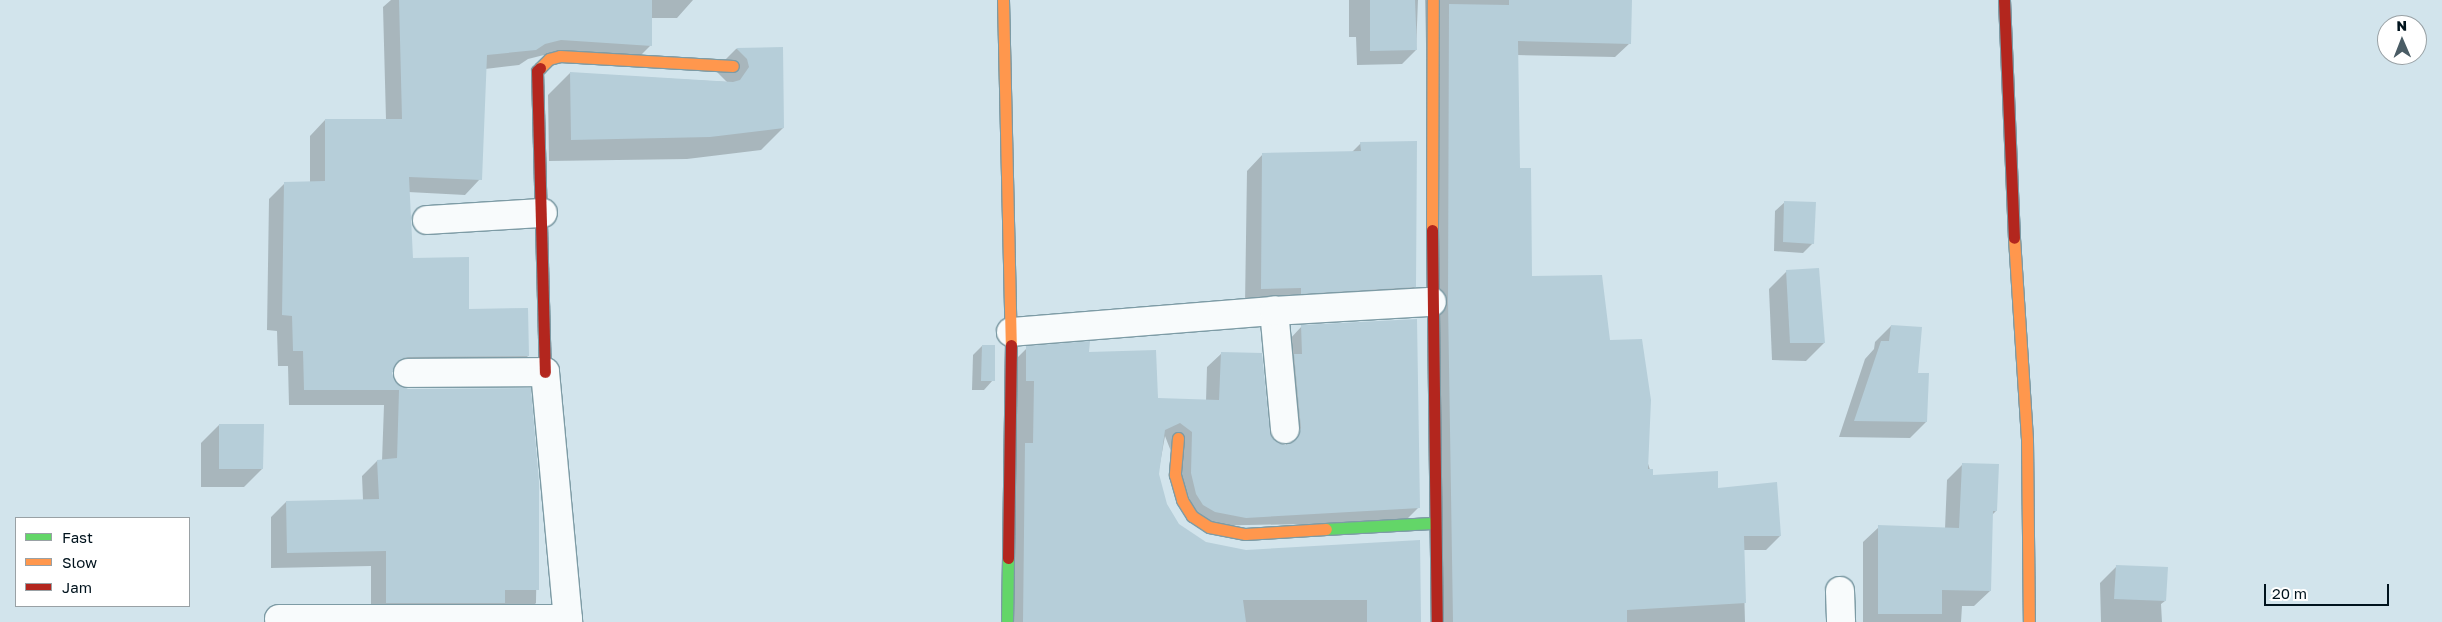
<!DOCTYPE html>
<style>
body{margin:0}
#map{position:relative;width:2442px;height:622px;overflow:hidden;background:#d2e4ec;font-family:"Golos Text",sans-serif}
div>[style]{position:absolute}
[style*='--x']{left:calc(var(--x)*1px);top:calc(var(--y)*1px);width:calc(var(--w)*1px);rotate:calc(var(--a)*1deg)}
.shadow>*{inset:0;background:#0003}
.building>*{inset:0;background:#b6ced9}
.roads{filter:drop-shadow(1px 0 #7d9ba5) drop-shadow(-1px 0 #7d9ba5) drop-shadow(0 1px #7d9ba5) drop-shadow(0 -1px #7d9ba5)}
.street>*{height:28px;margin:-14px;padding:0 14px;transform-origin:14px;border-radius:14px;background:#f8fbfc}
.fast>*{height:11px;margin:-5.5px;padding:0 5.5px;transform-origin:5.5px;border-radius:5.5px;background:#63d668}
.slow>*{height:11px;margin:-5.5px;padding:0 5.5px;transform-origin:5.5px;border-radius:5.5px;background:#ff974d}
.jam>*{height:11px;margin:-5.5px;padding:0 5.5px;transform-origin:5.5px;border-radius:5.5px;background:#b3261e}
span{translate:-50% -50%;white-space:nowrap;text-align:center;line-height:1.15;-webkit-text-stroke:4px #fff;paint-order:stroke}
.legend{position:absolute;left:15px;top:517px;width:175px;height:90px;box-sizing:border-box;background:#fff;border:1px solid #99a1a5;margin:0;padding:6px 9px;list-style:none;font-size:15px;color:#00131d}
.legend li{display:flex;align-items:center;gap:10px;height:25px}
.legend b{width:25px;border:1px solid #99a1a5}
.north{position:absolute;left:2377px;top:15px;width:50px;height:50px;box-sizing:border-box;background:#fff;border:1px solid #99a1a5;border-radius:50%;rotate:359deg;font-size:14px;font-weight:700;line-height:20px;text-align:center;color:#00131d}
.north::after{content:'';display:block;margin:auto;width:18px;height:22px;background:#4a5c65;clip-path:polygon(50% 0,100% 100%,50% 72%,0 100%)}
.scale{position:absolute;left:2264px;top:584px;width:125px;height:22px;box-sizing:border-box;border:2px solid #00131d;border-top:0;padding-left:6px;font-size:15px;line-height:18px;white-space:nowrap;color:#00131d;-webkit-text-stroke:4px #fff;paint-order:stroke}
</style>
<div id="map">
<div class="shadow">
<i style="clip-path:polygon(391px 0,693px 0,677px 18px,651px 18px,651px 45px,635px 61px,544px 55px,528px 59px,519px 65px,485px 69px,480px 179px,465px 195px,408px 192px,412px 260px,468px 311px,528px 356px,512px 372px,390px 372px,399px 387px,538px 482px,536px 603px,520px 618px,371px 618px,371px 566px,271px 568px,271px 517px,286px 502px,363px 500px,362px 476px,377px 461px,382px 461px,384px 405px,289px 405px,288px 366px,278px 366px,277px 331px,267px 330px,269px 199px,285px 183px,310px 183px,310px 136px,325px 120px,386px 120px,383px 7px)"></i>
<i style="clip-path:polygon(1349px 0,1418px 0,1416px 50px,1402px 64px,1357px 65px,1356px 37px,1349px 37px)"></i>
<i style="clip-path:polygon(1425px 0,1631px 0,1630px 43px,1615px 57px,1517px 55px,1519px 169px,1531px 278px,1609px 342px,1652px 476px,1717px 490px,1780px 536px,1766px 550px,1743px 550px,1745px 622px,1439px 622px)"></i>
<i style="clip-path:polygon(736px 49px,781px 49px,783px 128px,761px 150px,687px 159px,549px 161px,548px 95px,570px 73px,727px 82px,715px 70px)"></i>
<i style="clip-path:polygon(1361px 143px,1415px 287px,1399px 303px,1245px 304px,1247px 171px,1263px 154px,1352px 152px)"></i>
<i style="clip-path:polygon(1785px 202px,1813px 243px,1803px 253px,1774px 251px,1775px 211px)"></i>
<i style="clip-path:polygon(1787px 271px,1824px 343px,1806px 361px,1772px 360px,1769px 289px)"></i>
<i style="clip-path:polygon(1302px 326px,1418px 508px,1404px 522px,1200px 526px,1165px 436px,1158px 474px,1166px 505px,1178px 525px,1206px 544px,1246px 551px,1419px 541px,1420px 622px,1009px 622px,1013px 362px,1027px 348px,1088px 353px,1157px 399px,1206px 401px,1207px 367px,1222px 353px,1268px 431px,1277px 444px,1286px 446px,1280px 369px,1288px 341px)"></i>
<i style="clip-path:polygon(1891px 326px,1917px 374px,1926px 422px,1910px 438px,1839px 437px,1865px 359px,1874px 349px,1875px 342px)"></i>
<i style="clip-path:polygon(982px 346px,993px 380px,984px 390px,972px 390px,973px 355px)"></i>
<i style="clip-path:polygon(219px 425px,262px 469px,244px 487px,201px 487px,201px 443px)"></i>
<i style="clip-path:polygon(1963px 464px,1996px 511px,1991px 516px,1990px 591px,1974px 606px,1962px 606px,1961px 622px,1863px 622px,1863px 542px,1879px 527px,1945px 529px,1947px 480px)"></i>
<i style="clip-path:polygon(2116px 567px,2165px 601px,2161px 604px,2162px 622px,2101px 622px,2100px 583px)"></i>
</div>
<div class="building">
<i style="clip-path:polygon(399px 0,652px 0,652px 46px,561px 40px,545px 44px,536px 50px,487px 55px,482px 180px,409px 177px,413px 258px,469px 257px,469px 309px,528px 308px,529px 356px,408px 357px,400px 360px,392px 373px,395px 381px,408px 389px,531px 388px,539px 482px,539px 590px,505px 590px,505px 603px,386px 603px,386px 551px,287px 553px,286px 501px,379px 499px,377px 460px,397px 458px,399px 390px,304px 390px,303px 351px,293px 351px,292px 316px,282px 315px,284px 182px,325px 181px,325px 119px,402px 119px)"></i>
<i style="clip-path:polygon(1370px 0,1415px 0,1417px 50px,1370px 51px)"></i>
<i style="clip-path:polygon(1509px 0,1632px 0,1631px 44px,1518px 41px,1520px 168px,1531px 168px,1532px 276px,1602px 275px,1610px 340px,1642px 339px,1651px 400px,1648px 469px,1653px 469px,1653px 475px,1718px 471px,1718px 488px,1777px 482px,1781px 536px,1744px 536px,1746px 603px,1627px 610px,1627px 622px,1453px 622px,1448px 302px,1449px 4px,1509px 5px)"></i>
<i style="clip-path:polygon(783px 47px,784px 128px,710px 137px,571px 140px,570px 72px,733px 82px,740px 80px,749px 67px,747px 59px,736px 48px)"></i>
<i style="clip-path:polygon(1417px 141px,1416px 287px,1301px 294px,1301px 288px,1261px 289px,1262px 153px,1361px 151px,1360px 142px)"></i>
<i style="clip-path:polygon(1784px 201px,1816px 202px,1814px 244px,1783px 242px)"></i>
<i style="clip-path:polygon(1819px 268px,1825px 343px,1790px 343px,1786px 270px)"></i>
<i style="clip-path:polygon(1417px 319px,1420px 508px,1246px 518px,1215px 512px,1203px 505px,1196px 494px,1191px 473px,1192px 432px,1180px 423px,1165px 430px,1159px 474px,1167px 504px,1179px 524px,1206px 542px,1246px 550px,1420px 540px,1421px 622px,1367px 622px,1367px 600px,1243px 600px,1246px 622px,1023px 622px,1025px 443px,1033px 443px,1034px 381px,1026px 381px,1026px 346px,1090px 341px,1089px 352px,1156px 350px,1158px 398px,1219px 400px,1221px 352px,1262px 353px,1270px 431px,1278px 443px,1286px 445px,1294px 441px,1301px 428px,1294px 354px,1302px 354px,1301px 325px)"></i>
<i style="clip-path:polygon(1891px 325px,1922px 327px,1918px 373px,1929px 373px,1927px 422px,1854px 421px,1881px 341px,1889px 341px)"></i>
<i style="clip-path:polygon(982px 345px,995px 345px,995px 381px,981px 381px)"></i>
<i style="clip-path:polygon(219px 424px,264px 424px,263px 469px,219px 469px)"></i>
<i style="clip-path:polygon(1962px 463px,1999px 464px,1997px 511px,1993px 511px,1991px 591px,1942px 590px,1942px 614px,1878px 614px,1878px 525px,1959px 528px)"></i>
<i style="clip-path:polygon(2116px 565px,2168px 567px,2166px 601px,2114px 599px)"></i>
</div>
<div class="roads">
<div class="street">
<i style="--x:427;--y:220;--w:116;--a:-3.5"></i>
<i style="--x:1011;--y:332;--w:264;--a:-4.6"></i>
<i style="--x:408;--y:373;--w:137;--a:-0.4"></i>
<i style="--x:545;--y:372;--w:251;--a:84.7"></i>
<i style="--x:1285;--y:429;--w:119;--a:-95.3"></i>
<i style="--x:1274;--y:311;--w:158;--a:-3.3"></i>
<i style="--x:1840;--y:591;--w:31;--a:88"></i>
<i style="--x:279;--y:619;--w:289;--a:0"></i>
</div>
<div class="fast">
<i style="--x:1326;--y:529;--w:109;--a:-3.2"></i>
<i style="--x:1007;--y:622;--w:64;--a:-89.1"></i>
</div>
<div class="slow">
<i style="--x:1003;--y:0;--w:345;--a:88.7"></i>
<i style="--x:540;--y:68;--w:13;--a:-45"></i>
<i style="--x:549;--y:59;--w:11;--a:-15"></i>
<i style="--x:560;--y:56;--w:173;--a:3.3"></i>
<i style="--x:1432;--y:230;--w:230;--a:-89.8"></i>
<i style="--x:2014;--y:238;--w:202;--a:86.3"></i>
<i style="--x:2027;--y:440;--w:182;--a:89.4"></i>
<i style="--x:1178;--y:438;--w:37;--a:95"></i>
<i style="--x:1175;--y:475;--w:26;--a:74"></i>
<i style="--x:1182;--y:500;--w:19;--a:58"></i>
<i style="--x:1192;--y:516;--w:20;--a:33"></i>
<i style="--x:1209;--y:527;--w:37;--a:11"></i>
<i style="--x:1245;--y:534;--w:81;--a:-3.5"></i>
</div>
<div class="jam">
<i style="--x:2004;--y:0;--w:238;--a:87.6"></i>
<i style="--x:540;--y:68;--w:4;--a:135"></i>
<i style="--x:537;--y:71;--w:301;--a:88.5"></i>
<i style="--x:1432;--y:230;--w:392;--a:89.3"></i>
<i style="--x:1008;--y:558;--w:213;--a:-89.2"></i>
</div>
</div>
<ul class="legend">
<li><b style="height:6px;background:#63d668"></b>Fast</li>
<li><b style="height:6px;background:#ff974d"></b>Slow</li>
<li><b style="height:6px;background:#b3261e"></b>Jam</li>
</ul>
<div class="north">N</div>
<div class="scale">20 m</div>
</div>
